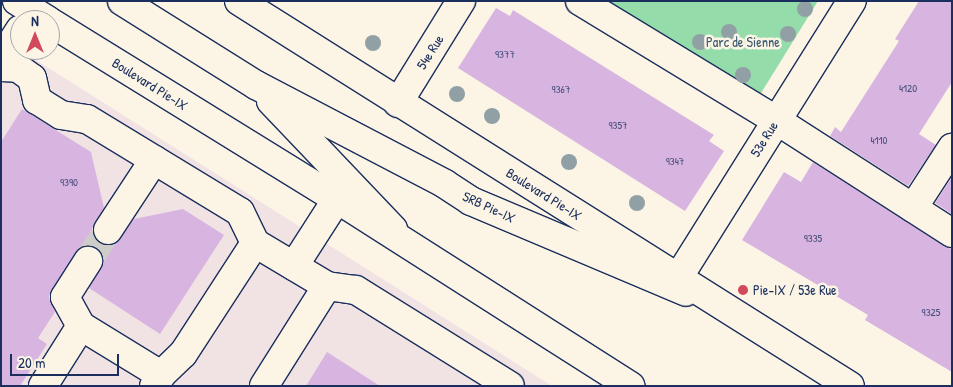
<!DOCTYPE html>
<style>
body{margin:0}
#map{position:relative;width:953px;height:387px;overflow:hidden;background:#fcf5e5;font-family:"Patrick Hand",sans-serif}
div>[style]{position:absolute}
[style*='--x']{left:calc(var(--x)*1px);top:calc(var(--y)*1px);width:calc(var(--w)*1px);rotate:calc(var(--a)*1deg)}
.built>*{inset:0;background:#f1e2e4}
.green>*{inset:0;background:#95dcab}
.building>*{inset:0;background:#d8b5e0}
.minor-tunnel>*{height:28px;margin-top:-14px;transform-origin:0;background:repeating-linear-gradient(90deg,#cfcdca 0 28px,transparent 0 42px)}
.roads{filter:drop-shadow(1px 0 #1b2f5e) drop-shadow(-1px 0 #1b2f5e) drop-shadow(0 1px #1b2f5e) drop-shadow(0 -1px #1b2f5e)}
.minor>*{height:28px;margin:-14px;padding:0 14px;transform-origin:14px;border-radius:14px;background:#fcf5e5}
.major>*{height:28px;margin:-14px;padding:0 14px;transform-origin:14px;border-radius:14px;background:#fcf5e5}
.trees>*{width:16px;height:16px;margin:-8px;border-radius:50%;background:#91a0a5}
.dots>*{width:14px;height:14px;translate:-50% -50%;box-sizing:border-box;border:2px solid #fcf5e5;border-radius:50%}
span{translate:-50% -50%;white-space:nowrap;text-align:center;line-height:1.15;-webkit-text-stroke:5px #fcf5e5;paint-order:stroke}
.number-label{font-size:11px;color:#4a507e}
.number-label span{-webkit-text-stroke-width:0}
.park-label{font-size:14px;color:#3a5a71}
.street-label{font-size:14px;color:#1b2f5e}
.poi-label{font-size:14px;color:#1b2f5e}
.left{translate:0 -50%;text-align:left}
.frame{position:absolute;inset:0;border:2px solid #1b2f5e;pointer-events:none}
.north{position:absolute;left:10px;top:10px;width:50px;height:50px;box-sizing:border-box;background:#fcf5e5;border:1px solid #a2a6af;border-radius:50%;rotate:0deg;font-size:14px;font-weight:700;line-height:20px;text-align:center;color:#1b2f5e}
.north::after{content:'';display:block;margin:auto;width:18px;height:22px;background:#d1495b;clip-path:polygon(50% 0,100% 100%,50% 72%,0 100%)}
.scale{position:absolute;left:10px;top:354px;width:109px;height:22px;box-sizing:border-box;border:2px solid #1b2f5e;border-top:0;padding-left:6px;font-size:15px;line-height:18px;white-space:nowrap;color:#1b2f5e;-webkit-text-stroke:4px #fcf5e5;paint-order:stroke}
</style>
<div id="map">
<div class="built">
<i style="clip-path:polygon(1px 38px,552px 386px,1px 386px)"></i>
</div>
<div class="green">
<i style="clip-path:polygon(597px 1px,818px 1px,758px 98px)"></i>
</div>
<div class="building">
<i style="clip-path:polygon(919px 1px,952px 1px,952px 82px,919px 134px,936px 145px,908px 186px,830px 136px,835px 127px,841px 132px,899px 41px,895px 39px)"></i>
<i style="clip-path:polygon(496px 8px,510px 16px,513px 10px,714px 135px,709px 141px,724px 151px,685px 211px,458px 68px)"></i>
<i style="clip-path:polygon(22px 109px,91px 152px,104px 208px,92px 229px,94px 237px,100px 243px,108px 246px,115px 244px,134px 219px,183px 209px,224px 235px,160px 334px,89px 288px,104px 261px,102px 253px,96px 248px,88px 245px,80px 247px,52px 289px,49px 297px,55px 312px,38px 338px,47px 344px,20px 386px,1px 386px,1px 142px)"></i>
<i style="clip-path:polygon(813px 162px,944px 246px,952px 249px,952px 372px,865px 320px,868px 315px,742px 240px,784px 172px,801px 182px)"></i>
<i style="clip-path:polygon(952px 177px,952px 214px,935px 203px)"></i>
<i style="clip-path:polygon(327px 352px,380px 386px,306px 386px)"></i>
</div>
<div class="minor-tunnel">
<i style="--x:88;--y:261;--w:37;--a:-57"></i>
</div>
<div class="roads">
<div class="minor">
<i style="--x:122;--y:1;--w:158;--a:32.1"></i>
<i style="--x:256;--y:85;--w:213;--a:27.6"></i>
<i style="--x:445;--y:184;--w:31;--a:33"></i>
<i style="--x:471;--y:201;--w:233;--a:22.9"></i>
<i style="--x:580;--y:1;--w:229;--a:31.3"></i>
<i style="--x:776;--y:120;--w:209;--a:32.7"></i>
<i style="--x:1;--y:59;--w:35;--a:-57"></i>
<i style="--x:1;--y:67;--w:17;--a:3"></i>
<i style="--x:18;--y:68;--w:17;--a:36"></i>
<i style="--x:32;--y:78;--w:23;--a:77"></i>
<i style="--x:37;--y:100;--w:28;--a:32"></i>
<i style="--x:61;--y:115;--w:26;--a:9"></i>
<i style="--x:87;--y:119;--w:179;--a:31.3"></i>
<i style="--x:240;--y:212;--w:34;--a:64"></i>
<i style="--x:255;--y:243;--w:84;--a:30.8"></i>
<i style="--x:327;--y:286;--w:29;--a:8"></i>
<i style="--x:356;--y:290;--w:181;--a:31.9"></i>
<i style="--x:271;--y:101;--w:177;--a:46.4"></i>
<i style="--x:398;--y:103;--w:120;--a:-58.3"></i>
<i style="--x:913;--y:208;--w:72;--a:-57"></i>
<i style="--x:108;--y:230;--w:84;--a:-56.7"></i>
<i style="--x:294;--y:266;--w:80;--a:-57.3"></i>
<i style="--x:678;--y:278;--w:327;--a:-57.9"></i>
<i style="--x:81;--y:326;--w:94;--a:31.5"></i>
<i style="--x:161;--y:375;--w:13;--a:122"></i>
<i style="--x:161;--y:375;--w:30;--a:-44"></i>
<i style="--x:183;--y:354;--w:132;--a:-57"></i>
<i style="--x:43;--y:386;--w:71;--a:-57.7"></i>
<i style="--x:81;--y:326;--w:33;--a:-119"></i>
<i style="--x:65;--y:297;--w:43;--a:-57.4"></i>
<i style="--x:264;--y:386;--w:118;--a:-57.8"></i>
</div>
<div class="major">
<i style="--x:17;--y:1;--w:36;--a:32"></i>
<i style="--x:239;--y:1;--w:722;--a:32.22"></i>
<i style="--x:50;--y:22;--w:337;--a:31.7"></i>
<i style="--x:337;--y:199;--w:348;--a:32.5"></i>
</div>
</div>
<div class="trees">
<i style="left:805px;top:9px"></i>
<i style="left:729px;top:32px"></i>
<i style="left:788px;top:34px"></i>
<i style="left:700px;top:42px"></i>
<i style="left:373px;top:43px"></i>
<i style="left:743px;top:75px"></i>
<i style="left:457px;top:94px"></i>
<i style="left:492px;top:116px"></i>
<i style="left:569px;top:162px"></i>
<i style="left:637px;top:203px"></i>
</div>
<div class="dots">
<i style="left:743px;top:290px;background:#d1495b"></i>
</div>
<div class="number-label">
<span style="left:505px;top:54px">9377</span>
<span style="left:908px;top:88px">4120</span>
<span style="left:561px;top:89px">9367</span>
<span style="left:618px;top:125px">9357</span>
<span style="left:879px;top:140px">4110</span>
<span style="left:675px;top:161px">9347</span>
<span style="left:69px;top:182px">9390</span>
<span style="left:813px;top:238px">9335</span>
<span style="left:931px;top:312px">9325</span>
</div>
<div class="park-label">
<span style="left:743px;top:42px">Parc de Sienne</span>
</div>
<div class="street-label">
<span style="left:430px;top:52px;rotate:-58deg">54e Rue</span>
<span style="left:150px;top:84px;rotate:32deg">Boulevard Pie-IX</span>
<span style="left:764px;top:139px;rotate:-58deg">53e Rue</span>
<span style="left:544px;top:194px;rotate:32deg">Boulevard Pie-IX</span>
<span style="left:489px;top:207px;rotate:25deg">SRB Pie-IX</span>
</div>
<div class="poi-label">
<span class="left" style="left:753px;top:290px">Pie-IX / 53e Rue</span>
</div>
<div class="frame"></div>
<div class="north">N</div>
<div class="scale">20 m</div>
</div>
